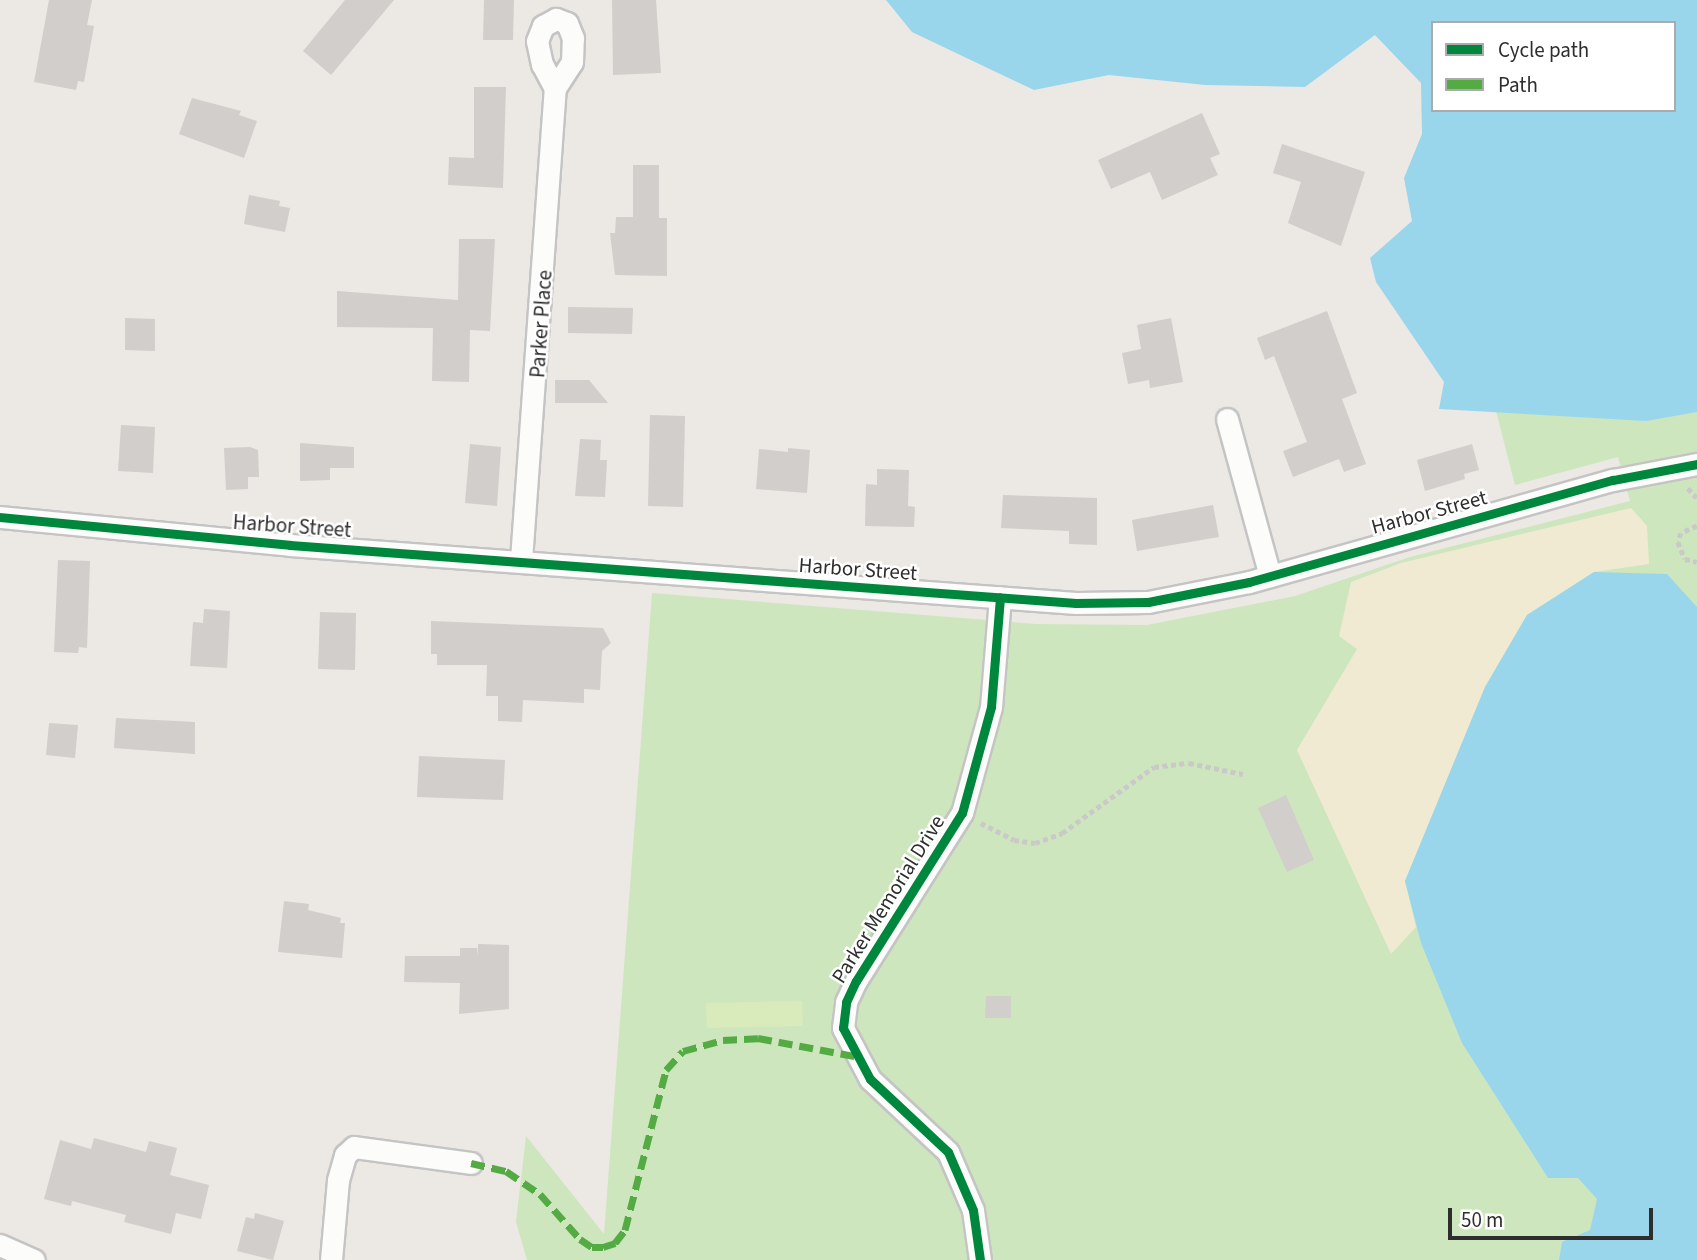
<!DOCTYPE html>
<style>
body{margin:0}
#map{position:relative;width:1697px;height:1260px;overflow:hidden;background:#ece8e4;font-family:"Source Sans 3",sans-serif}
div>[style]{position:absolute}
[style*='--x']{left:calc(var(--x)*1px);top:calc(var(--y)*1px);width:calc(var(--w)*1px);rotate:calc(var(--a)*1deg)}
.green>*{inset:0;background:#cee6be}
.sand>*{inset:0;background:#f0ead3}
.pitch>*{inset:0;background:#d9eabb}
.water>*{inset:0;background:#99d6ec}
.building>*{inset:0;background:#d1cecb}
.path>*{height:4.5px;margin-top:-2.25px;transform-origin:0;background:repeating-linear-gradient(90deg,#c9c9c8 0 5px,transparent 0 8.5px)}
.roads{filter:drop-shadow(2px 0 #c5c4c5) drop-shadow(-2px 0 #c5c4c5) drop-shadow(0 2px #c5c4c5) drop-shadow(0 -2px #c5c4c5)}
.street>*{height:21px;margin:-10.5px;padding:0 10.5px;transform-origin:10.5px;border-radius:10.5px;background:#fcfcfb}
.quiet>*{height:7px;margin-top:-3.5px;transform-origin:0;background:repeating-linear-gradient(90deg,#54ab44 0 14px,transparent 0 21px)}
.cycleway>*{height:9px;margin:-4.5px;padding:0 4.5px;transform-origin:4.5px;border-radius:4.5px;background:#00873e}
span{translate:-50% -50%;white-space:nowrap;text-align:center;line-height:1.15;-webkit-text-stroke:5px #fff;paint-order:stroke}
.street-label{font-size:21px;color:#2e2e2e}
.legend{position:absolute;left:1431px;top:21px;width:245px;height:91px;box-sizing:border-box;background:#fff;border:2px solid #ababab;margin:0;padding:9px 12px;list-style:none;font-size:21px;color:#2e2e2e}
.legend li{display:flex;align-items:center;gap:14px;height:35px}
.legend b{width:35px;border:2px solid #ababab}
.scale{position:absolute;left:1448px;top:1208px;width:205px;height:32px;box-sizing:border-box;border:4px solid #2e2e2e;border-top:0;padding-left:9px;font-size:21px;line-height:24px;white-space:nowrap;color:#2e2e2e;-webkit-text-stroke:5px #fff;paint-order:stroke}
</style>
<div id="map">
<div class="green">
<i style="clip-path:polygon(1488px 380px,1697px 394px,1697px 640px,1576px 1167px,1604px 1192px,1581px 1260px,527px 1260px,516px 1222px,526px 1136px,604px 1234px,652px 593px,1036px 624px,1147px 625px,1295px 596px,1410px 557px,1630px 501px,1618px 457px,1515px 485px)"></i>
</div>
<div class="sand">
<i style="clip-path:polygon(1631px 508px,1647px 526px,1649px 564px,1594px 572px,1527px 615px,1485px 687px,1405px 881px,1416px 927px,1391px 954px,1297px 750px,1357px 649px,1339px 636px,1351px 582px,1401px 563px)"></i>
</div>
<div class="pitch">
<i style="clip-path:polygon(802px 1001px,803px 1026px,707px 1028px,706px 1003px)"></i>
</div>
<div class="water">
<i style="clip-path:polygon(evenodd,886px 0,1697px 0,1697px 412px,1646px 421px,1439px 409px,1444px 382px,1376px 282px,1370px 258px,1412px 221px,1404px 178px,1422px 134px,1421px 83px,1375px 35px,1305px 87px,1205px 85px,1109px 75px,1034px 90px,912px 32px,886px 0,1433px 23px,1674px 23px,1674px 110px,1433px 110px,1433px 23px)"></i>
<i style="clip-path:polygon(1594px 572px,1667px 574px,1697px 607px,1697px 1260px,1559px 1260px,1562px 1242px,1590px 1230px,1597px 1199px,1578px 1178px,1548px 1178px,1462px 1043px,1421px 943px,1405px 881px,1485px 687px,1527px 615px)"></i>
</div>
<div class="building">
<i style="clip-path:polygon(49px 0,92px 0,87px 25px,94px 26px,84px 82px,78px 81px,76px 90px,34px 82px)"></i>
<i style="clip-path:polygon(345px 0,394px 0,331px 75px,303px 51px)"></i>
<i style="clip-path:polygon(484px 0,514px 0,513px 40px,483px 40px)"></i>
<i style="clip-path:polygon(612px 0,656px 0,661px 73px,613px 75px)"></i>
<i style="clip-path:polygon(474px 87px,506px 87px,503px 188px,448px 185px,449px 157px,474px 158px)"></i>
<i style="clip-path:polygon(192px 98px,241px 111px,239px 115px,257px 121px,244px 158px,179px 134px)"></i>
<i style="clip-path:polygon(1202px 113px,1220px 154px,1210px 158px,1218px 175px,1162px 200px,1150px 172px,1111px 189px,1098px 160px)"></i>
<i style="clip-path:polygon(1282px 144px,1365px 172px,1341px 246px,1288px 223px,1301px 182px,1273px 173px)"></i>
<i style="clip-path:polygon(633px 165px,659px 165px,659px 218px,667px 218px,667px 276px,615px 275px,610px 233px,615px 233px,616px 217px,633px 217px)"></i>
<i style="clip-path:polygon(249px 195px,280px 201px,279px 206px,290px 208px,285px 232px,244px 224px)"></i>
<i style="clip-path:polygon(459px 239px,495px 239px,490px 331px,470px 330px,469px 382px,432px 381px,433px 328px,337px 327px,337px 291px,458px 300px)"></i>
<i style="clip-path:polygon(568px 307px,633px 308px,632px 334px,568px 333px)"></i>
<i style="clip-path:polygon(1327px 311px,1357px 393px,1342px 399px,1366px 464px,1344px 472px,1339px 459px,1293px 477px,1283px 451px,1307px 442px,1274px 356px,1265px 360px,1257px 338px)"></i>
<i style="clip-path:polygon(125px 318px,155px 319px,155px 351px,125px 350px)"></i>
<i style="clip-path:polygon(1171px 318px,1183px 382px,1150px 388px,1149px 380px,1128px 384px,1122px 353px,1141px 349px,1137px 325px)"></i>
<i style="clip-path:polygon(555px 380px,589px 380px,608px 403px,555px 403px)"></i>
<i style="clip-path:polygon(650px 415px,685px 416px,683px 507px,648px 506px)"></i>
<i style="clip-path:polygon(121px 425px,155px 427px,153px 473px,118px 471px)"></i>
<i style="clip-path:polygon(580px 439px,601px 440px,600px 460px,607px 460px,605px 497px,575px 496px)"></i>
<i style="clip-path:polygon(300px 443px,354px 447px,354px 468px,330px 468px,330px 480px,300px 481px)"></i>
<i style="clip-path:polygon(470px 444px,501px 447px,497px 506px,465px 503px)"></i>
<i style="clip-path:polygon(1472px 444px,1479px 470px,1464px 474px,1465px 479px,1425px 491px,1417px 460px)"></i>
<i style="clip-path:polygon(250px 447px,258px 450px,259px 477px,248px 477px,248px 489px,226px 490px,224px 448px)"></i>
<i style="clip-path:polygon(788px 448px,810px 450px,807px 493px,756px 489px,759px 449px,788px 452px)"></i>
<i style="clip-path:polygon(877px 469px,909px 470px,908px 506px,915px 507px,914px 527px,865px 526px,866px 484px,877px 485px)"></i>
<i style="clip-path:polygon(1003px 495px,1097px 498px,1097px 545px,1069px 544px,1069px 531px,1001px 528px)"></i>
<i style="clip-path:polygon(1213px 505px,1219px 537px,1137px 551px,1132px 520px)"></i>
<i style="clip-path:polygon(58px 560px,90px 561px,87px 648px,79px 647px,78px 653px,54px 652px)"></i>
<i style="clip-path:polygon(204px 609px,230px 611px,227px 668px,190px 666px,193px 622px,203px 623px)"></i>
<i style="clip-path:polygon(320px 612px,356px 613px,355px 670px,318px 669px)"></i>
<i style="clip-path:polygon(431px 621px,603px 628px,611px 643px,602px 651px,600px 690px,584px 689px,584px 703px,523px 700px,522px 722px,498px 721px,498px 696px,486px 696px,487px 665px,437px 665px,437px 654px,431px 654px)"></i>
<i style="clip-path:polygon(116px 718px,195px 722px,195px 754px,114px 748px)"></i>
<i style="clip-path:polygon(49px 723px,78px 725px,75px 758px,46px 755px)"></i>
<i style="clip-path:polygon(419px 756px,505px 760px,503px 800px,417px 797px)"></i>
<i style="clip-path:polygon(1286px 795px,1314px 860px,1287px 872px,1258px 808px)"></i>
<i style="clip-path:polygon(284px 901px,309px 904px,308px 910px,341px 918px,340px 923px,345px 923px,342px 958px,278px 952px)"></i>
<i style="clip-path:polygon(478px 944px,509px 945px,509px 1009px,459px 1014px,460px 983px,404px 982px,405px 956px,460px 956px,460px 948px,477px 948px,478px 956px)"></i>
<i style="clip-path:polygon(986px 996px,1011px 996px,1011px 1018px,985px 1018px)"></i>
<i style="clip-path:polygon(94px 1138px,146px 1152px,149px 1141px,177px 1148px,170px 1175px,209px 1185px,201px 1219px,176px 1213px,171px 1234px,124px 1222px,126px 1215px,72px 1201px,71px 1206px,44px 1199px,60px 1140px,91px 1149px)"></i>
<i style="clip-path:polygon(255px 1213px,284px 1221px,273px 1260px,237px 1251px,246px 1217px,254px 1219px)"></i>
</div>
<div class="path">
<i style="--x:1688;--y:488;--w:13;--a:48"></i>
<i style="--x:1697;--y:526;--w:17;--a:156"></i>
<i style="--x:1681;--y:533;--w:9;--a:108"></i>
<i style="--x:1678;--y:542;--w:18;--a:68"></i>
<i style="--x:1685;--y:559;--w:12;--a:14"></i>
<i style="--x:981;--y:823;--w:37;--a:27"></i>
<i style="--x:1014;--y:840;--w:21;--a:8"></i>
<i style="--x:1035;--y:843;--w:29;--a:-20"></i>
<i style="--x:1062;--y:833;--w:113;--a:-35.7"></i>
<i style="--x:1154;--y:767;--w:35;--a:-7"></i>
<i style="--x:1189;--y:763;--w:55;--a:11.5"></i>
</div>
<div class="roads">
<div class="street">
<i style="--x:1227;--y:419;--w:163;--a:74.7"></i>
<i style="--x:0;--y:517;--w:291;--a:5.5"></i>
<i style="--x:290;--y:545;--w:788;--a:4.22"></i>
<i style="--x:1076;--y:603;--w:72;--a:-0.8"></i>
<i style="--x:1148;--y:602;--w:103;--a:-11.2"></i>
<i style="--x:1249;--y:582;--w:378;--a:-15.7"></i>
<i style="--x:1613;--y:480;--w:86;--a:-10.8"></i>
<i style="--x:521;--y:560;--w:473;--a:-85.9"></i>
<i style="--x:555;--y:88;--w:31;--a:-57"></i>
<i style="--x:572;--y:62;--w:24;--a:-88"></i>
<i style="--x:573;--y:38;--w:16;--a:-112"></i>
<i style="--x:567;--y:23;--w:12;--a:-160"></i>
<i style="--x:556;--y:19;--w:15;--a:152"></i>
<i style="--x:543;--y:26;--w:16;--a:112"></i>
<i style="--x:537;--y:41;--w:24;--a:78"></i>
<i style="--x:542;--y:64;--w:27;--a:62"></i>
<i style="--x:0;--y:1245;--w:37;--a:24"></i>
<i style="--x:331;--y:1260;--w:80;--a:-85"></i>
<i style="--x:338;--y:1180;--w:26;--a:-74"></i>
<i style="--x:345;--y:1155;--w:12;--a:-42"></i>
<i style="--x:354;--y:1147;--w:118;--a:7.8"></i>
<i style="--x:980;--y:1260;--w:50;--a:-98"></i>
<i style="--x:973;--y:1210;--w:63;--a:-113.3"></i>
<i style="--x:948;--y:1152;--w:107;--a:-136.9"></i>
<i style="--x:870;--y:1079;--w:58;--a:-117.9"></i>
<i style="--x:843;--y:1028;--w:26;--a:-83"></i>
<i style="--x:846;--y:1002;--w:23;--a:-65"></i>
<i style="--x:856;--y:981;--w:199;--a:-57.8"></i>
<i style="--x:962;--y:813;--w:110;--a:-74.7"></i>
<i style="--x:991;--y:707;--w:110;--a:-85.3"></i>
</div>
</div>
<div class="quiet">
<i style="--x:471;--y:1163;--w:36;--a:13"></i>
<i style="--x:506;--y:1171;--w:41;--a:34.1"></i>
<i style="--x:540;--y:1194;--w:60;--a:48.4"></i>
<i style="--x:580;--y:1239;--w:14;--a:34"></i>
<i style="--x:592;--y:1247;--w:11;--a:0"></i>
<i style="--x:603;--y:1247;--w:13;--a:-18"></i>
<i style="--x:615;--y:1243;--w:16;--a:-52"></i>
<i style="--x:625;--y:1230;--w:165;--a:-75.6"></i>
<i style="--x:666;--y:1070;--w:25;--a:-48"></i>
<i style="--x:683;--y:1051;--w:41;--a:-15.4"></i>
<i style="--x:723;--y:1040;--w:35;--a:-3"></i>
<i style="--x:758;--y:1038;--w:98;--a:10.6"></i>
</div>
<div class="cycleway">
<i style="--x:0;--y:517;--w:291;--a:5.5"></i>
<i style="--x:290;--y:545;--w:788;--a:4.22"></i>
<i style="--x:1076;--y:603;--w:72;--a:-0.8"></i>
<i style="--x:1148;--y:602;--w:103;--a:-11.2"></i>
<i style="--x:1249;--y:582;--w:378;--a:-15.7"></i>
<i style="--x:1613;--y:480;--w:86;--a:-10.8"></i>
<i style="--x:980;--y:1260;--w:50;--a:-98"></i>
<i style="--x:973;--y:1210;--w:63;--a:-113.3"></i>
<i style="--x:948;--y:1152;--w:107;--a:-136.9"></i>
<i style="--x:870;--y:1079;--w:58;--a:-117.9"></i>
<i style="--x:843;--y:1028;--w:26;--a:-83"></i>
<i style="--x:846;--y:1002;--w:23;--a:-65"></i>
<i style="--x:856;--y:981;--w:199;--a:-57.8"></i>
<i style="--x:962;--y:813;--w:110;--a:-74.7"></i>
<i style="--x:991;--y:707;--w:110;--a:-85.3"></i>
</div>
<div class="street-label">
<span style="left:541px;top:324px;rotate:-86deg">Parker Place</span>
<span style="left:1429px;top:512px;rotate:-15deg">Harbor Street</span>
<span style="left:292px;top:526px;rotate:4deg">Harbor Street</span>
<span style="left:858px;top:569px;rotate:4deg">Harbor Street</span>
<span style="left:888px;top:899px;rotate:-58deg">Parker Memorial Drive</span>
</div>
<ul class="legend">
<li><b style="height:9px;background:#00873e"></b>Cycle path</li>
<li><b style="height:9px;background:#54ab44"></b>Path</li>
</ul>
<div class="scale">50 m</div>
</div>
